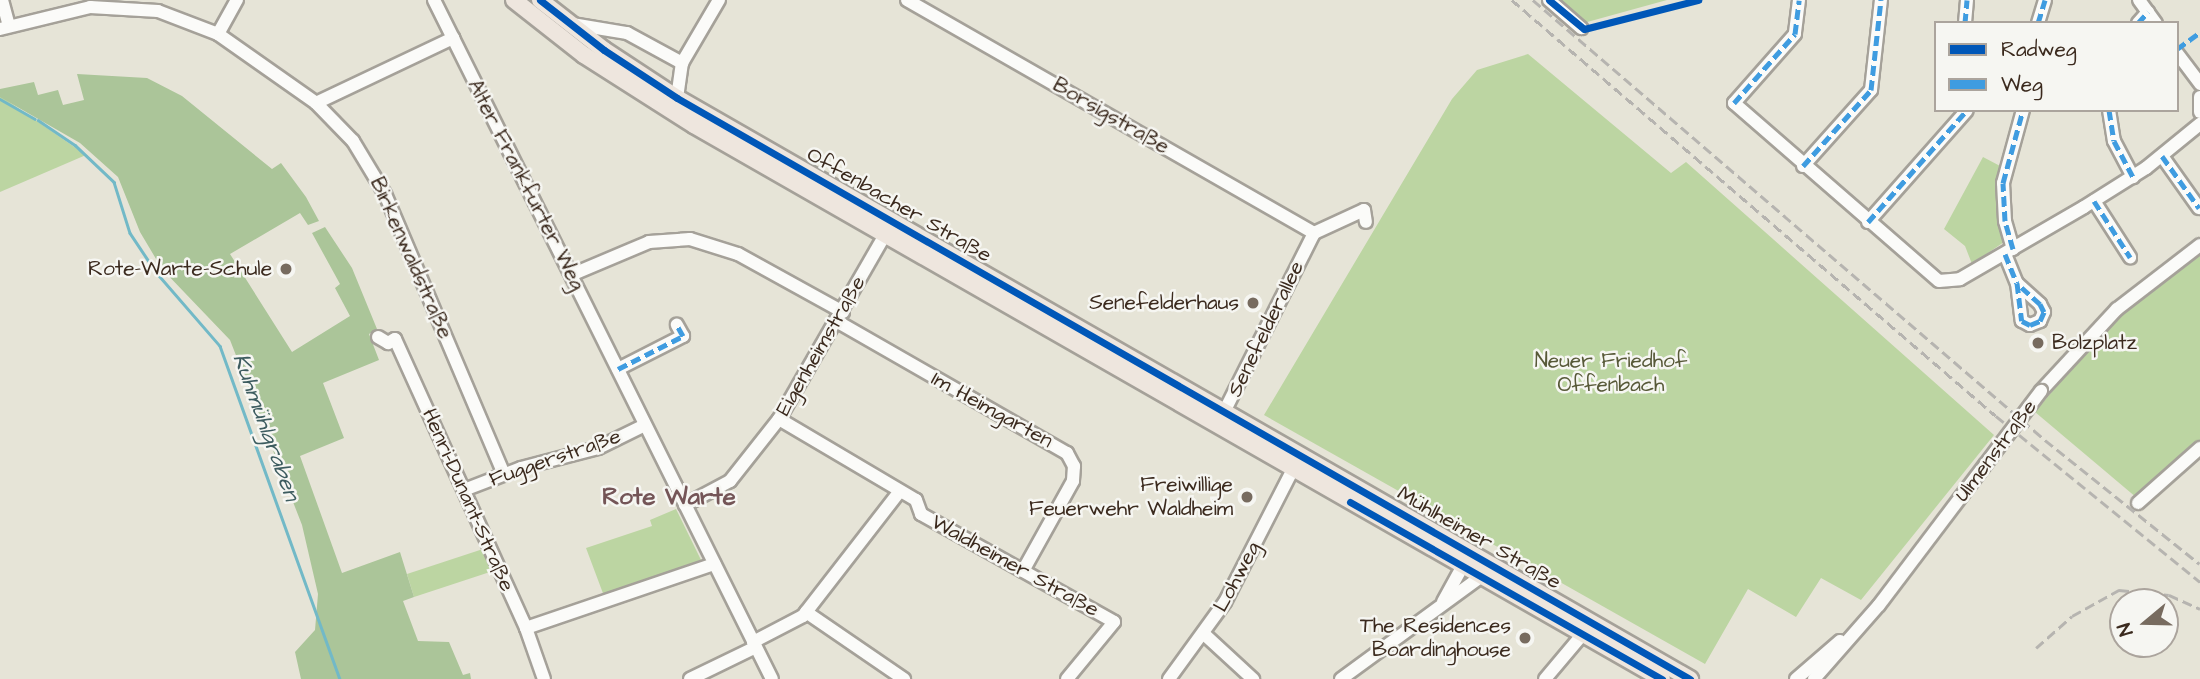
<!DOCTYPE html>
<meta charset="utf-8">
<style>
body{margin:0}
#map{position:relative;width:2200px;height:679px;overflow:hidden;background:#e6e4d7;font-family:"Architects Daughter",sans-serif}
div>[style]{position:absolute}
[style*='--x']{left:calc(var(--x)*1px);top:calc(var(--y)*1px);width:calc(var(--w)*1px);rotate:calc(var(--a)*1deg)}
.green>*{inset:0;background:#bcd5a2}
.forest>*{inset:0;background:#abc599}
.stream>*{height:2.5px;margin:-1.25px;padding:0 1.25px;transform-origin:1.25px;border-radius:1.25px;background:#72b9c7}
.roads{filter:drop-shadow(2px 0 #a5a199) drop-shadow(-2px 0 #a5a199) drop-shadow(0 2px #a5a199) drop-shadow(0 -2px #a5a199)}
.minor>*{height:12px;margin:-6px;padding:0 6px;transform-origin:6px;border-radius:6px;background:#fbfbf9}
.major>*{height:16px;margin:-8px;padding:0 8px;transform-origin:8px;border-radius:8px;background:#eee6de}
.rail>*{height:2.5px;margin-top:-1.25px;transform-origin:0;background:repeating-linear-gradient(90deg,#b6b4b0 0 10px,transparent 0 15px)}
.bridges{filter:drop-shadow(2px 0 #a5a199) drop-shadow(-2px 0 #a5a199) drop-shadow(0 2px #a5a199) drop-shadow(0 -2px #a5a199)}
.minor-bridge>*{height:12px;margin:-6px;padding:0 6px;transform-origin:6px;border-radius:6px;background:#fbfbf9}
.quiet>*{height:5px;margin-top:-2.5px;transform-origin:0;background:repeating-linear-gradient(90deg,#3f9ce0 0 10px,transparent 0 15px)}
.cycleway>*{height:7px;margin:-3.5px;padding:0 3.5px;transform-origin:3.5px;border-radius:3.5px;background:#0057b8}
.dots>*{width:19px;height:19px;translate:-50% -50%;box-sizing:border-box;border:4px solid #f6f6f2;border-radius:50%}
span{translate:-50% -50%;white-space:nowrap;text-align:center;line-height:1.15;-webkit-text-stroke:5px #f6f6f2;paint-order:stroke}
.street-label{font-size:21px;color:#3b2a1e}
.poi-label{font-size:21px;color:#3b2a1e}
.right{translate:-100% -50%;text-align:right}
.left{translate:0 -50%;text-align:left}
.park-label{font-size:21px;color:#575938}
.water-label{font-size:23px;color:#3d5c5f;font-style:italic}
.quarter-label{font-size:24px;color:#745557;font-weight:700}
.legend{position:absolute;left:1934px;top:21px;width:245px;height:91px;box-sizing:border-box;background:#f6f6f2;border:2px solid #aba49d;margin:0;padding:9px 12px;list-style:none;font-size:21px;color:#3b2a1e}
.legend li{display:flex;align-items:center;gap:14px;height:35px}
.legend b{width:35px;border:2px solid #aba49d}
.north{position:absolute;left:2109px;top:588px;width:70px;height:70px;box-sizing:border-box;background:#f6f6f2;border:2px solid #aba49d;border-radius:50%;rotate:251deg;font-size:19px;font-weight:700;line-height:28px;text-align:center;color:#3b2a1e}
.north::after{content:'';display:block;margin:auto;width:24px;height:32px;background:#776b5f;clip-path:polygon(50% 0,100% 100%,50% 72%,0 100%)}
</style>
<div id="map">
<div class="green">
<i style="clip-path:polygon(1554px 0,1667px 0,1580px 24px)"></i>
<i style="clip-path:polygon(1528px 54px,1671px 173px,1686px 162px,1994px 435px,1861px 600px,1821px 578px,1796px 617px,1748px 589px,1705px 664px,1264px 415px,1452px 99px,1477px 70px)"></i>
<i style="clip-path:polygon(0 97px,2px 97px,86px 155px,0 192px)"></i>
<i style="clip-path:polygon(1983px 157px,2002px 167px,1999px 220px,2004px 242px,1972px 264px,1965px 246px,1944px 229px)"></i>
<i style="clip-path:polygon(2200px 253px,2200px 441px,2137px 498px,2035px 412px,2099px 335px,2137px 299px)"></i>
<i style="clip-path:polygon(676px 509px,701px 560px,604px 596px,586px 548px,652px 526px,650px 520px)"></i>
<i style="clip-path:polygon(483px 549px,493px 571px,414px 597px,407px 574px)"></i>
</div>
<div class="forest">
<i style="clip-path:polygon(77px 74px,147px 78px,182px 96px,272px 169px,281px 163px,306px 197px,319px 221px,308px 225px,300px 213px,230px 254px,292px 352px,350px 316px,335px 288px,340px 284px,312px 233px,325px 227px,352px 268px,377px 329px,369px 334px,379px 360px,323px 383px,344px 438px,300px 456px,342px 573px,400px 552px,414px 597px,403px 601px,418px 641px,449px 642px,463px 675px,470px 673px,471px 679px,301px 679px,295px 652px,315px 630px,318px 594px,302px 525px,230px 340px,162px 269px,140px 232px,118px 177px,80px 143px,0 97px,0 89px,34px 82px,38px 95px,58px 90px,63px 105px,84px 100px)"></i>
</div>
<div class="stream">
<i style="--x:0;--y:99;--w:40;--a:29.7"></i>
<i style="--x:38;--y:120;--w:45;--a:34"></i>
<i style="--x:75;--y:145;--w:54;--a:43.5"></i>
<i style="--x:114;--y:182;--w:53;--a:72.6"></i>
<i style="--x:130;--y:233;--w:47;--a:56.3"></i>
<i style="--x:156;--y:272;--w:98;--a:49.1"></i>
<i style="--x:220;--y:346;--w:354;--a:70.2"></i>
</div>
<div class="roads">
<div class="minor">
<i style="--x:2;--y:0;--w:27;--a:75"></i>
<i style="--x:434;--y:0;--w:758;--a:63.54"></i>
<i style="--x:907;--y:0;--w:469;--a:29.8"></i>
<i style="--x:1549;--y:0;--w:43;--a:41.2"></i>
<i style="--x:1799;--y:0;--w:34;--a:97"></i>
<i style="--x:1795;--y:34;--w:92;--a:131.5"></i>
<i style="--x:1734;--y:103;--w:271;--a:41"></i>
<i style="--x:1939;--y:281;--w:21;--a:-5"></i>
<i style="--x:1960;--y:279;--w:143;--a:-30.1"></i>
<i style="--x:2084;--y:207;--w:73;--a:-32.2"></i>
<i style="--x:2146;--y:168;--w:70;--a:-39.2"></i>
<i style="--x:2139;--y:0;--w:29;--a:54"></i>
<i style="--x:1965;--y:23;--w:23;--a:-85"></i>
<i style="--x:2038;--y:23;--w:24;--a:-73"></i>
<i style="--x:2138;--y:23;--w:15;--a:-48"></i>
<i style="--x:572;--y:24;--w:56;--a:9.3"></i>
<i style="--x:627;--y:33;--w:63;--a:28.6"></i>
<i style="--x:0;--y:29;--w:93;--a:-13.7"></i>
<i style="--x:90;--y:7;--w:68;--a:3.4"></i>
<i style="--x:158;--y:11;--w:64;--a:21"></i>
<i style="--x:218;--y:34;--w:120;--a:35.1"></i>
<i style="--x:316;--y:103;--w:53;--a:45.8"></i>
<i style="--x:353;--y:141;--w:62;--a:58.9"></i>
<i style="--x:385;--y:194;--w:304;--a:67"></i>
<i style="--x:218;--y:34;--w:39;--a:-61"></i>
<i style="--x:2177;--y:53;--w:39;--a:53"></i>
<i style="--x:2200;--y:97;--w:15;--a:90"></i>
<i style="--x:677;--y:98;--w:35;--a:-82"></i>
<i style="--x:682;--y:63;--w:73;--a:-59.6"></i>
<i style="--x:316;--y:103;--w:152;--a:-25.4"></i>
<i style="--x:2109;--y:110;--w:31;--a:81"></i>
<i style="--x:2114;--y:141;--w:41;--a:62.2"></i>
<i style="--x:2162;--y:156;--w:64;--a:54.6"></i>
<i style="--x:1803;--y:166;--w:102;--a:-48.2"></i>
<i style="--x:1871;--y:90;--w:91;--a:-83.7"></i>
<i style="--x:2094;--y:201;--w:67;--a:57.3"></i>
<i style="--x:1868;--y:222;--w:149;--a:-48.5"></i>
<i style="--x:1314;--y:233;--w:55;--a:-24.7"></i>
<i style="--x:1364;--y:210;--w:12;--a:81"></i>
<i style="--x:2013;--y:249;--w:29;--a:-106"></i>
<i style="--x:2005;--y:221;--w:38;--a:-93"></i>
<i style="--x:2003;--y:183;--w:76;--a:-74.7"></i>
<i style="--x:2005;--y:254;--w:31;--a:68"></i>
<i style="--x:2017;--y:283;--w:38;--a:83"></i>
<i style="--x:2022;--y:321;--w:9;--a:27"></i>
<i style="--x:2030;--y:325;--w:11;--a:-22"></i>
<i style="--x:2040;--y:321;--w:10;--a:-66"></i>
<i style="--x:2044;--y:312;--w:9;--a:-117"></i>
<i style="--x:2040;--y:304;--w:31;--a:-138"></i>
<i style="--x:571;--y:275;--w:85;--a:-22.9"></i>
<i style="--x:649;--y:242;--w:41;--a:-4.2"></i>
<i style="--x:690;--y:239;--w:50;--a:17.4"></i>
<i style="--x:738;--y:254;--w:120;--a:28.9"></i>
<i style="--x:838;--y:322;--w:264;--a:29.8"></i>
<i style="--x:1067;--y:453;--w:15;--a:62"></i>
<i style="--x:1074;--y:466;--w:15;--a:94"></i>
<i style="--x:1073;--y:481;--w:103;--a:119.1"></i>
<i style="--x:378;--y:337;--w:12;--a:31"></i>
<i style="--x:388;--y:343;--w:8;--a:-30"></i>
<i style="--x:395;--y:339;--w:317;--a:65.6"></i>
<i style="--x:526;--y:628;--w:54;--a:70.6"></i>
<i style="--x:618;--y:369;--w:73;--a:-26.9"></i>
<i style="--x:683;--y:336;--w:13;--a:-119"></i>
<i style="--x:2041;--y:391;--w:112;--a:-47.2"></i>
<i style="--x:2117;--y:309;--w:105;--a:-37.6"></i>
<i style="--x:1221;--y:418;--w:207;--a:-63.3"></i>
<i style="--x:779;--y:419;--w:159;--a:30.6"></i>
<i style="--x:916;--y:500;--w:15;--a:70"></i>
<i style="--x:921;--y:514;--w:221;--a:29.2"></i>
<i style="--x:1114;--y:622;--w:74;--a:129.5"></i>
<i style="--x:464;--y:490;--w:61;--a:-21.1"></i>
<i style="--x:521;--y:468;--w:80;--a:-14.6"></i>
<i style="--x:598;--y:448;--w:52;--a:-26.1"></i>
<i style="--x:2138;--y:503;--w:83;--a:-41.6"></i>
<i style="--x:685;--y:505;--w:51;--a:-28.1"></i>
<i style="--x:730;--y:481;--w:79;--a:-51.7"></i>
<i style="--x:779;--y:419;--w:215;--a:-60.1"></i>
<i style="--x:1443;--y:602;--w:48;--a:-61.3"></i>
<i style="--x:806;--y:612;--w:119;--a:34.4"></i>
<i style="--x:526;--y:628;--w:199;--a:-18.8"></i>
<i style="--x:1204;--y:634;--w:67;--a:42.6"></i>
<i style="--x:753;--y:642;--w:56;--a:-27.5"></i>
<i style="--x:803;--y:616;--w:158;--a:-52.2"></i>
<i style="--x:690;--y:679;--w:73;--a:-25.9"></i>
<i style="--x:1169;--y:679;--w:95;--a:-54"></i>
<i style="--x:1225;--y:602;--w:149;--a:-62.9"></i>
<i style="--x:1341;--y:679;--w:181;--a:-36.2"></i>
<i style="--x:1545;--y:679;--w:57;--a:-49.9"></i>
<i style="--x:1796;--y:679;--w:58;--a:-40.8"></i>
<i style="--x:1814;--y:679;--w:98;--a:-48.7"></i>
<i style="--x:1879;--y:605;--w:176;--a:-52.9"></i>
</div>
<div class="major">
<i style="--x:514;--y:0;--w:89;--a:38.2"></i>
<i style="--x:584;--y:55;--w:130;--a:32.5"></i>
<i style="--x:694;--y:125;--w:1115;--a:29.78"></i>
<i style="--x:540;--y:0;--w:81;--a:38"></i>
<i style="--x:604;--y:50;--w:87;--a:33.3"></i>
<i style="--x:677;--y:98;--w:1168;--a:29.84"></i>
</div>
</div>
<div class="rail">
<i style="--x:1512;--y:0;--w:638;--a:40.68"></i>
<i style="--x:1996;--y:416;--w:263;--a:39.1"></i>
<i style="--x:1533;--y:0;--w:675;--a:40.67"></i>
<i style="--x:2045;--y:440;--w:198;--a:38.7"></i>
<i style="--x:2036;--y:648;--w:48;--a:-41.6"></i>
<i style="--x:2072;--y:616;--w:54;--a:-29"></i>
<i style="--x:2119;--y:590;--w:50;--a:5.7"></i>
<i style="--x:2169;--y:595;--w:34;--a:24"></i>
</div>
<div class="bridges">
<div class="minor-bridge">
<i style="--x:1985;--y:465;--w:93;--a:-52.9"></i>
</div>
</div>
<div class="quiet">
<i style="--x:1965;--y:23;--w:23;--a:-85"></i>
<i style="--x:2038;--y:23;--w:24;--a:-73"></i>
<i style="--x:2138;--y:23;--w:15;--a:-48"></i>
<i style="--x:2177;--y:49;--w:29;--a:-36"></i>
<i style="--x:1734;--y:103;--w:92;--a:-48.5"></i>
<i style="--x:1795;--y:34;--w:34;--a:-83"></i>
<i style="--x:2109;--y:110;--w:31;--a:81"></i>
<i style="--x:2114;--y:141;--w:41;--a:62.2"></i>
<i style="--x:2162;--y:156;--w:64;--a:54.6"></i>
<i style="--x:1803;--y:166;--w:102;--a:-48.2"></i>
<i style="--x:1871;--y:90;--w:91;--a:-83.7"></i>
<i style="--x:2094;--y:201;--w:67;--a:57.3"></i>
<i style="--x:1868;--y:222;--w:149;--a:-48.5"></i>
<i style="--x:2013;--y:249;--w:29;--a:-106"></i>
<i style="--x:2005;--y:221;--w:38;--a:-93"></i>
<i style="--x:2003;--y:183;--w:76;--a:-74.7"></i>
<i style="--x:2005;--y:254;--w:31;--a:68"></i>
<i style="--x:2017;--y:283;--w:38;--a:83"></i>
<i style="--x:2022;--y:321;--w:9;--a:27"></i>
<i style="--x:2030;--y:325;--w:11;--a:-22"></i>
<i style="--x:2040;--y:321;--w:10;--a:-66"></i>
<i style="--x:2044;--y:312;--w:9;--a:-117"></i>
<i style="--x:2040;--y:304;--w:31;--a:-138"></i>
<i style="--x:618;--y:369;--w:73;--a:-26.9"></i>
<i style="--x:683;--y:336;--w:13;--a:-119"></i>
</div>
<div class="cycleway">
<i style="--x:540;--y:0;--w:81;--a:38"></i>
<i style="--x:604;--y:50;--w:87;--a:33.3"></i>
<i style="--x:677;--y:98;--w:1168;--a:29.84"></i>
<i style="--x:1549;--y:0;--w:45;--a:39.6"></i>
<i style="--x:1584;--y:29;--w:118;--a:-14.3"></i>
<i style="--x:1350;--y:502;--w:359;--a:29.6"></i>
</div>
<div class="dots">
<i style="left:286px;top:269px;background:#776b5f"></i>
<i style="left:1253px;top:303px;background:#776b5f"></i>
<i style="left:2038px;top:343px;background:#776b5f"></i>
<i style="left:1247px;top:497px;background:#776b5f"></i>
<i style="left:1525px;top:638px;background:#776b5f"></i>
</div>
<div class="street-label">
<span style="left:1111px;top:116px;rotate:30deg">Borsigstraße</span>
<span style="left:526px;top:185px;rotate:63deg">Alter Frankfurter Weg</span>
<span style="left:899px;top:205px;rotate:30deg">Offenbacher Straße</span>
<span style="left:411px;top:258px;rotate:66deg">Birkenwaldstraße</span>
<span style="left:1266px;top:329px;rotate:-64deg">Senefelderallee</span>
<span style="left:821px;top:346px;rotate:-60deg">Eigenheimstraße</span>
<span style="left:992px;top:410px;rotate:29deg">Im Heimgarten</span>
<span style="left:1996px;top:451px;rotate:-53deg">Ulmenstraße</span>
<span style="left:555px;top:458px;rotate:-19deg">Fuggerstraße</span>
<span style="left:468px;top:500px;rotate:66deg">Henri-Dunant-Straße</span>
<span style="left:1479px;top:538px;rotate:30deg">Mühlheimer Straße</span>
<span style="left:1015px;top:566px;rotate:29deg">Waldheimer Straße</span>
<span style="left:1237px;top:577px;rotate:-62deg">Lohweg</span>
</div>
<div class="poi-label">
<span class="right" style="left:272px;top:269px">Rote-Warte-Schule</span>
<span class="right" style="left:1239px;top:303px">Senefelderhaus</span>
<span class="left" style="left:2052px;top:343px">Bolzplatz</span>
<span class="right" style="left:1233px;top:497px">Freiwillige<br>Feuerwehr Waldheim</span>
<span class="right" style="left:1511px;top:638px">The Residences<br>Boardinghouse</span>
</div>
<div class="park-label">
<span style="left:1611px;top:373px">Neuer Friedhof<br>Offenbach</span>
</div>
<div class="water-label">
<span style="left:266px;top:427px;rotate:70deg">Kuhmühlgraben</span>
</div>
<div class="quarter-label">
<span style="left:669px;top:498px">Rote Warte</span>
</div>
<ul class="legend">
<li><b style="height:9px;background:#0057b8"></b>Radweg</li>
<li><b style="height:9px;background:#3f9ce0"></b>Weg</li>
</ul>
<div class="north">N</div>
</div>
